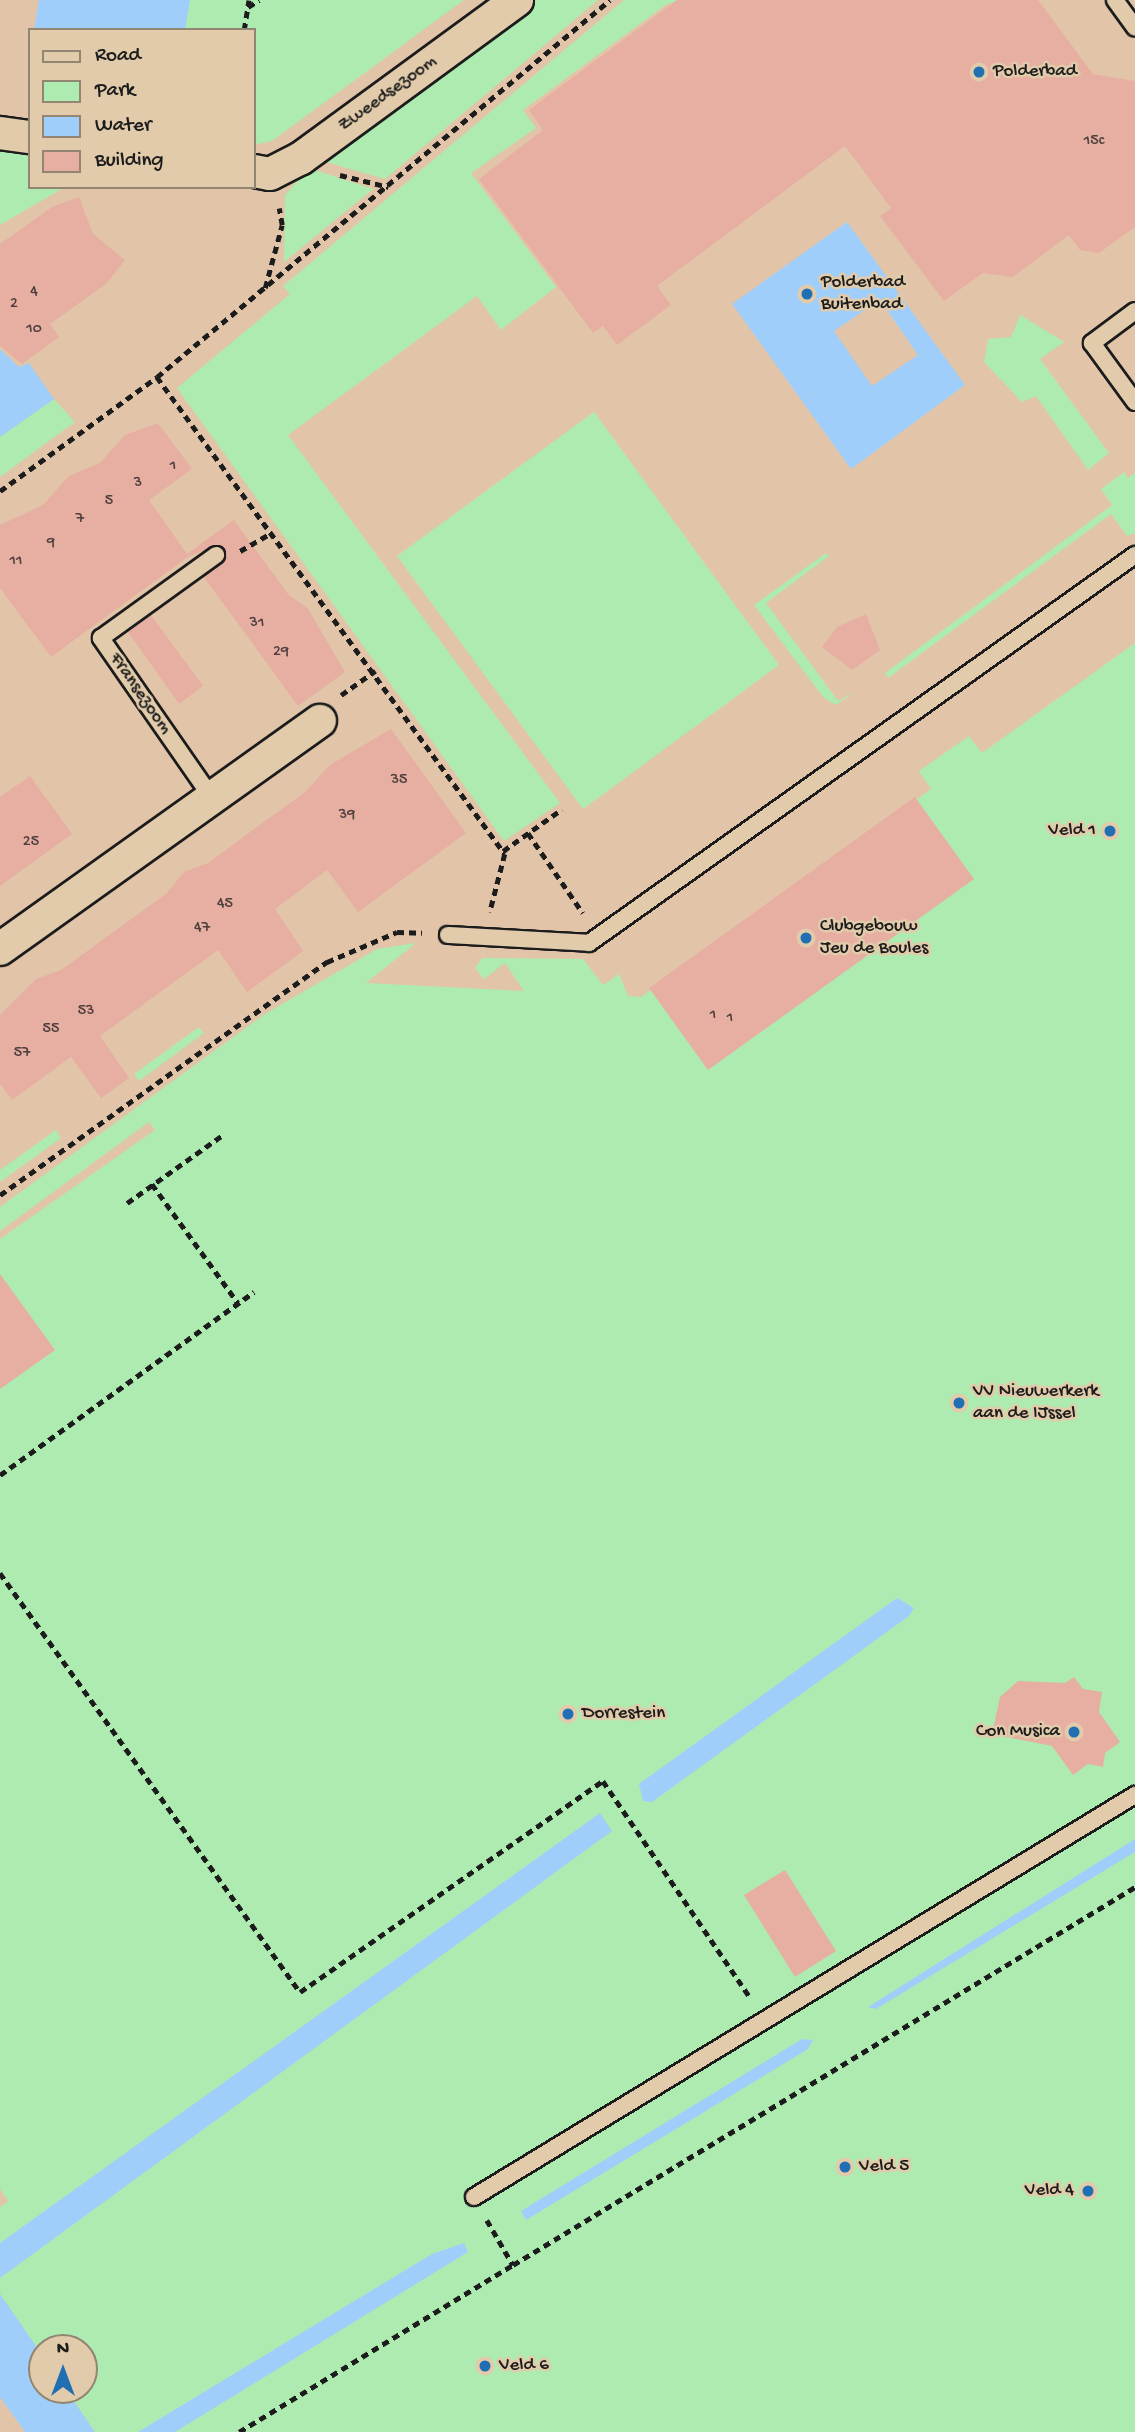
<!DOCTYPE html>
<style>
body{margin:0}
#map{position:relative;width:1135px;height:2432px;overflow:hidden;background:#e2c5a8;font-family:"Gochi Hand",sans-serif}
div>[style]{position:absolute}
[style*='--x']{left:calc(var(--x)*1px);top:calc(var(--y)*1px);width:calc(var(--w)*1px);rotate:calc(var(--a)*1deg)}
.green>*{inset:0;background:#aeebb1}
.water>*{inset:0;background:#a0cefb}
.building>*{inset:0;background:#e7aea2}
.path>*{height:4.5px;margin-top:-2.25px;transform-origin:0;background:repeating-linear-gradient(90deg,#1c1c1c 0 7px,transparent 0 12px)}
.roads{filter:drop-shadow(2px 0 #1c1c1c) drop-shadow(-2px 0 #1c1c1c) drop-shadow(0 2px #1c1c1c) drop-shadow(0 -2px #1c1c1c)}
.service>*{height:16px;margin:-8px;padding:0 8px;transform-origin:8px;border-radius:8px;background:#e1cbaa}
.minor>*{height:32px;margin:-16px;padding:0 16px;transform-origin:16px;border-radius:16px;background:#e1cbaa}
.dots>*{width:19px;height:19px;translate:-50% -50%;box-sizing:border-box;border:4px solid #e1cbaa;border-radius:50%}
span{translate:-50% -50%;white-space:nowrap;text-align:center;line-height:1.15;-webkit-text-stroke:5px #e1cbaa;paint-order:stroke}
.number-label{font-size:16px;color:#4f403e}
.number-label span{-webkit-text-stroke-width:0}
.poi-label{font-size:19px;color:#1c1c1c}
.left{translate:0 -50%;text-align:left}
.right{translate:-100% -50%;text-align:right}
.street-label{font-size:19px;color:#1c1c1c}
.legend{position:absolute;left:28px;top:28px;width:228px;height:161px;box-sizing:border-box;background:#e1cbaa;border:2px solid #928571;margin:0;padding:9px 12px;list-style:none;font-size:21px;color:#1c1c1c}
.legend li{display:flex;align-items:center;gap:14px;height:35px}
.legend b{width:35px;border:2px solid #928571}
.north{position:absolute;left:28px;top:2334px;width:70px;height:70px;box-sizing:border-box;background:#e1cbaa;border:2px solid #928571;border-radius:50%;rotate:0deg;font-size:19px;font-weight:700;line-height:28px;text-align:center;color:#1c1c1c}
.north::after{content:'';display:block;margin:auto;width:24px;height:32px;background:#1f6fb2;clip-path:polygon(50% 0,100% 100%,50% 72%,0 100%)}
</style>
<div id="map">
<div class="green">
<i style="clip-path:polygon(46px 0,464px 0,272px 141px,254px 145px,254px 30px,40px 30px)"></i>
<i style="clip-path:polygon(537px 0,598px 0,385px 179px,319px 160px)"></i>
<i style="clip-path:polygon(624px 0,684px 0,667px 4px,523px 110px,536px 128px,471px 173px,556px 287px,501px 330px,477px 296px,288px 435px,560px 803px,504px 841px,177px 388px,290px 294px,283px 286px)"></i>
<i style="clip-path:polygon(0 151px,30px 156px,30px 187px,65px 187px,0 225px)"></i>
<i style="clip-path:polygon(309px 168px,373px 189px,284px 262px,285px 195px)"></i>
<i style="clip-path:polygon(1020px 315px,1064px 342px,1040px 359px,1109px 453px,1088px 470px,1036px 396px,1022px 402px,984px 362px,988px 339px,1011px 337px)"></i>
<i style="clip-path:polygon(54px 399px,75px 422px,0 477px,0 437px)"></i>
<i style="clip-path:polygon(594px 412px,779px 665px,583px 809px,397px 556px)"></i>
<i style="clip-path:polygon(1124px 472px,1128px 478px,1135px 473px,1135px 533px,1127px 536px,1111px 514px,888px 678px,885px 673px,1112px 505px,1101px 489px)"></i>
<i style="clip-path:polygon(826px 553px,829px 556px,766px 603px,838px 701px,854px 693px,836px 705px,823px 697px,754px 605px)"></i>
<i style="clip-path:polygon(1135px 643px,1135px 2432px,95px 2432px,66px 2390px,84px 2390px,84px 2348px,42px 2348px,42px 2355px,0 2294px,0 2278px,26px 2225px,0 2244px,0 2207px,8px 2201px,0 2189px,0 1239px,155px 1130px,149px 1122px,0 1231px,0 1207px,265px 1014px,377px 949px,416px 943px,366px 983px,524px 991px,505px 963px,484px 979px,475px 968px,482px 958px,583px 959px,603px 985px,619px 974px,628px 996px,641px 997px,931px 789px,919px 771px,969px 736px,982px 753px)"></i>
<i style="clip-path:polygon(199px 1027px,204px 1033px,139px 1081px,134px 1074px)"></i>
<i style="clip-path:polygon(56px 1130px,61px 1138px,0 1182px,0 1170px)"></i>
</div>
<div class="water">
<i style="clip-path:polygon(39px 0,190px 0,185px 30px,34px 30px)"></i>
<i style="clip-path:polygon(evenodd,847px 222px,965px 385px,851px 469px,732px 304px,847px 222px,880px 300px,918px 355px,872px 386px,834px 331px,880px 300px)"></i>
<i style="clip-path:polygon(0 349px,19px 367px,29px 363px,54px 399px,0 437px)"></i>
<i style="clip-path:polygon(897px 1598px,914px 1608px,909px 1616px,652px 1802px,643px 1801px,639px 1784px)"></i>
<i style="clip-path:polygon(600px 1813px,612px 1831px,0 2278px,0 2243px)"></i>
<i style="clip-path:polygon(1135px 1839px,1135px 1852px,876px 2009px,868px 2007px)"></i>
<i style="clip-path:polygon(802px 2039px,813px 2040px,808px 2049px,526px 2220px,521px 2211px)"></i>
<i style="clip-path:polygon(464px 2243px,468px 2252px,175px 2432px,138px 2432px,432px 2254px)"></i>
<i style="clip-path:polygon(0 2294px,42px 2355px,42px 2390px,66px 2390px,95px 2432px,25px 2432px,0 2397px)"></i>
</div>
<div class="building">
<i style="clip-path:polygon(677px 0,1038px 0,1093px 74px,1135px 81px,1135px 227px,1099px 253px,1080px 250px,1069px 235px,1013px 277px,983px 273px,944px 301px,880px 216px,891px 208px,845px 146px,657px 286px,671px 305px,617px 345px,603px 326px,593px 333px,479px 179px,543px 130px,529px 110px)"></i>
<i style="clip-path:polygon(79px 197px,93px 234px,125px 260px,107px 283px,50px 324px,59px 337px,22px 364px,0 346px,0 244px,52px 207px)"></i>
<i style="clip-path:polygon(158px 423px,192px 469px,149px 500px,187px 554px,234px 520px,288px 594px,308px 609px,345px 672px,298px 706px,204px 577px,225px 560px,220px 545px,189px 556px,51px 657px,0 588px,0 525px,43px 505px,69px 476px,100px 463px,125px 435px)"></i>
<i style="clip-path:polygon(866px 614px,880px 650px,852px 670px,822px 647px,837px 627px)"></i>
<i style="clip-path:polygon(151px 615px,203px 686px,179px 704px,128px 632px)"></i>
<i style="clip-path:polygon(391px 729px,466px 833px,358px 912px,327px 870px,275px 909px,303px 951px,276px 971px,247px 992px,218px 950px,100px 1036px,129px 1078px,101px 1098px,71px 1057px,12px 1100px,0 1084px,0 1015px,36px 979px,61px 970px,166px 894px,184px 872px,208px 863px,305px 792px,330px 765px)"></i>
<i style="clip-path:polygon(30px 776px,72px 834px,0 886px,0 797px)"></i>
<i style="clip-path:polygon(915px 797px,974px 879px,708px 1070px,649px 988px)"></i>
<i style="clip-path:polygon(0 1274px,55px 1350px,0 1389px)"></i>
<i style="clip-path:polygon(1074px 1677px,1083px 1689px,1102px 1692px,1099px 1712px,1120px 1742px,1105px 1753px,1103px 1767px,1088px 1764px,1073px 1775px,1052px 1746px,992px 1734px,1000px 1697px,1018px 1681px,1065px 1683px)"></i>
<i style="clip-path:polygon(785px 1870px,836px 1951px,795px 1977px,744px 1895px)"></i>
</div>
<div class="path">
<i style="--x:248;--y:7;--w:13;--a:-32"></i>
<i style="--x:244;--y:30;--w:30;--a:-81"></i>
<i style="--x:340;--y:175;--w:50;--a:13.8"></i>
<i style="--x:265;--y:288;--w:65;--a:-74.9"></i>
<i style="--x:282;--y:225;--w:17;--a:-100"></i>
<i style="--x:157;--y:377;--w:590;--a:53.89"></i>
<i style="--x:505;--y:854;--w:60;--a:104.5"></i>
<i style="--x:0;--y:491;--w:194;--a:-36"></i>
<i style="--x:157;--y:377;--w:589;--a:-39.77"></i>
<i style="--x:240;--y:551;--w:34;--a:-30"></i>
<i style="--x:341;--y:695;--w:42;--a:-35.2"></i>
<i style="--x:528;--y:833;--w:97;--a:55.5"></i>
<i style="--x:503;--y:851;--w:72;--a:-35.4"></i>
<i style="--x:152;--y:1184;--w:147;--a:54.1"></i>
<i style="--x:0;--y:1195;--w:402;--a:-35.5"></i>
<i style="--x:327;--y:962;--w:76;--a:-23.2"></i>
<i style="--x:397;--y:932;--w:25;--a:2"></i>
<i style="--x:127;--y:1203;--w:119;--a:-35.4"></i>
<i style="--x:0;--y:1475;--w:313;--a:-35.8"></i>
<i style="--x:0;--y:1573;--w:515;--a:54.4"></i>
<i style="--x:300;--y:1992;--w:369;--a:-34.9"></i>
<i style="--x:603;--y:1781;--w:260;--a:55.8"></i>
<i style="--x:487;--y:2220;--w:52;--a:60"></i>
<i style="--x:513;--y:2265;--w:728;--a:-31.29"></i>
<i style="--x:239;--y:2432;--w:321;--a:-31.4"></i>
</div>
<div class="roads">
<div class="service">
<i style="--x:1115;--y:0;--w:34;--a:54"></i>
<i style="--x:1135;--y:311;--w:54;--a:143.3"></i>
<i style="--x:1092;--y:343;--w:73;--a:53.9"></i>
<i style="--x:212;--y:798;--w:195;--a:-124.8"></i>
<i style="--x:101;--y:638;--w:142;--a:-35.8"></i>
<i style="--x:448;--y:935;--w:141;--a:3.2"></i>
<i style="--x:589;--y:943;--w:670;--a:-35.4"></i>
<i style="--x:474;--y:2197;--w:774;--a:-31.31"></i>
</div>
<div class="minor">
<i style="--x:0;--y:133;--w:30;--a:8"></i>
<i style="--x:254;--y:171;--w:16;--a:11"></i>
<i style="--x:270;--y:174;--w:34;--a:-27"></i>
<i style="--x:300;--y:159;--w:269;--a:-36.2"></i>
<i style="--x:0;--y:949;--w:393;--a:-35.5"></i>
</div>
</div>
<div class="dots">
<i style="left:979px;top:72px;background:#1f6fb2"></i>
<i style="left:807px;top:294px;background:#1f6fb2"></i>
<i style="left:1110px;top:831px;background:#1f6fb2"></i>
<i style="left:806px;top:938px;background:#1f6fb2"></i>
<i style="left:959px;top:1403px;background:#1f6fb2"></i>
<i style="left:568px;top:1714px;background:#1f6fb2"></i>
<i style="left:1074px;top:1732px;background:#1f6fb2"></i>
<i style="left:845px;top:2167px;background:#1f6fb2"></i>
<i style="left:1088px;top:2191px;background:#1f6fb2"></i>
<i style="left:485px;top:2366px;background:#1f6fb2"></i>
</div>
<div class="number-label">
<span style="left:1094px;top:142px">15c</span>
<span style="left:34px;top:293px">4</span>
<span style="left:14px;top:305px">2</span>
<span style="left:34px;top:330px">10</span>
<span style="left:173px;top:467px">1</span>
<span style="left:138px;top:484px">3</span>
<span style="left:109px;top:502px">5</span>
<span style="left:80px;top:520px">7</span>
<span style="left:51px;top:544px">9</span>
<span style="left:16px;top:562px">11</span>
<span style="left:257px;top:624px">31</span>
<span style="left:281px;top:653px">29</span>
<span style="left:399px;top:781px">35</span>
<span style="left:347px;top:816px">39</span>
<span style="left:31px;top:843px">25</span>
<span style="left:225px;top:905px">45</span>
<span style="left:202px;top:929px">47</span>
<span style="left:86px;top:1012px">53</span>
<span style="left:713px;top:1016px">1</span>
<span style="left:730px;top:1019px">1</span>
<span style="left:51px;top:1030px">55</span>
<span style="left:22px;top:1054px">57</span>
</div>
<div class="poi-label">
<span class="left" style="left:993px;top:72px">Polderbad</span>
<span class="left" style="left:821px;top:294px">Polderbad<br>Buitenbad</span>
<span class="right" style="left:1096px;top:831px">Veld 1</span>
<span class="left" style="left:820px;top:938px">Clubgebouw<br>Jeu de Boules</span>
<span class="left" style="left:973px;top:1403px">VV Nieuwerkerk<br>aan de IJssel</span>
<span class="left" style="left:582px;top:1714px">Dorrestein</span>
<span class="right" style="left:1060px;top:1732px">Con Musica</span>
<span class="left" style="left:859px;top:2167px">Veld 5</span>
<span class="right" style="left:1074px;top:2191px">Veld 4</span>
<span class="left" style="left:499px;top:2366px">Veld 6</span>
</div>
<div class="street-label">
<span style="left:388px;top:94px;rotate:-36deg">Zweedsezoom</span>
<span style="left:140px;top:694px;rotate:55deg">Fransezoom</span>
</div>
<ul class="legend">
<li><b style="height:9px;background:#e1cbaa"></b>Road</li>
<li><b style="height:19px;background:#aeebb1"></b>Park</li>
<li><b style="height:19px;background:#a0cefb"></b>Water</li>
<li><b style="height:19px;background:#e7aea2"></b>Building</li>
</ul>
<div class="north">N</div>
</div>
